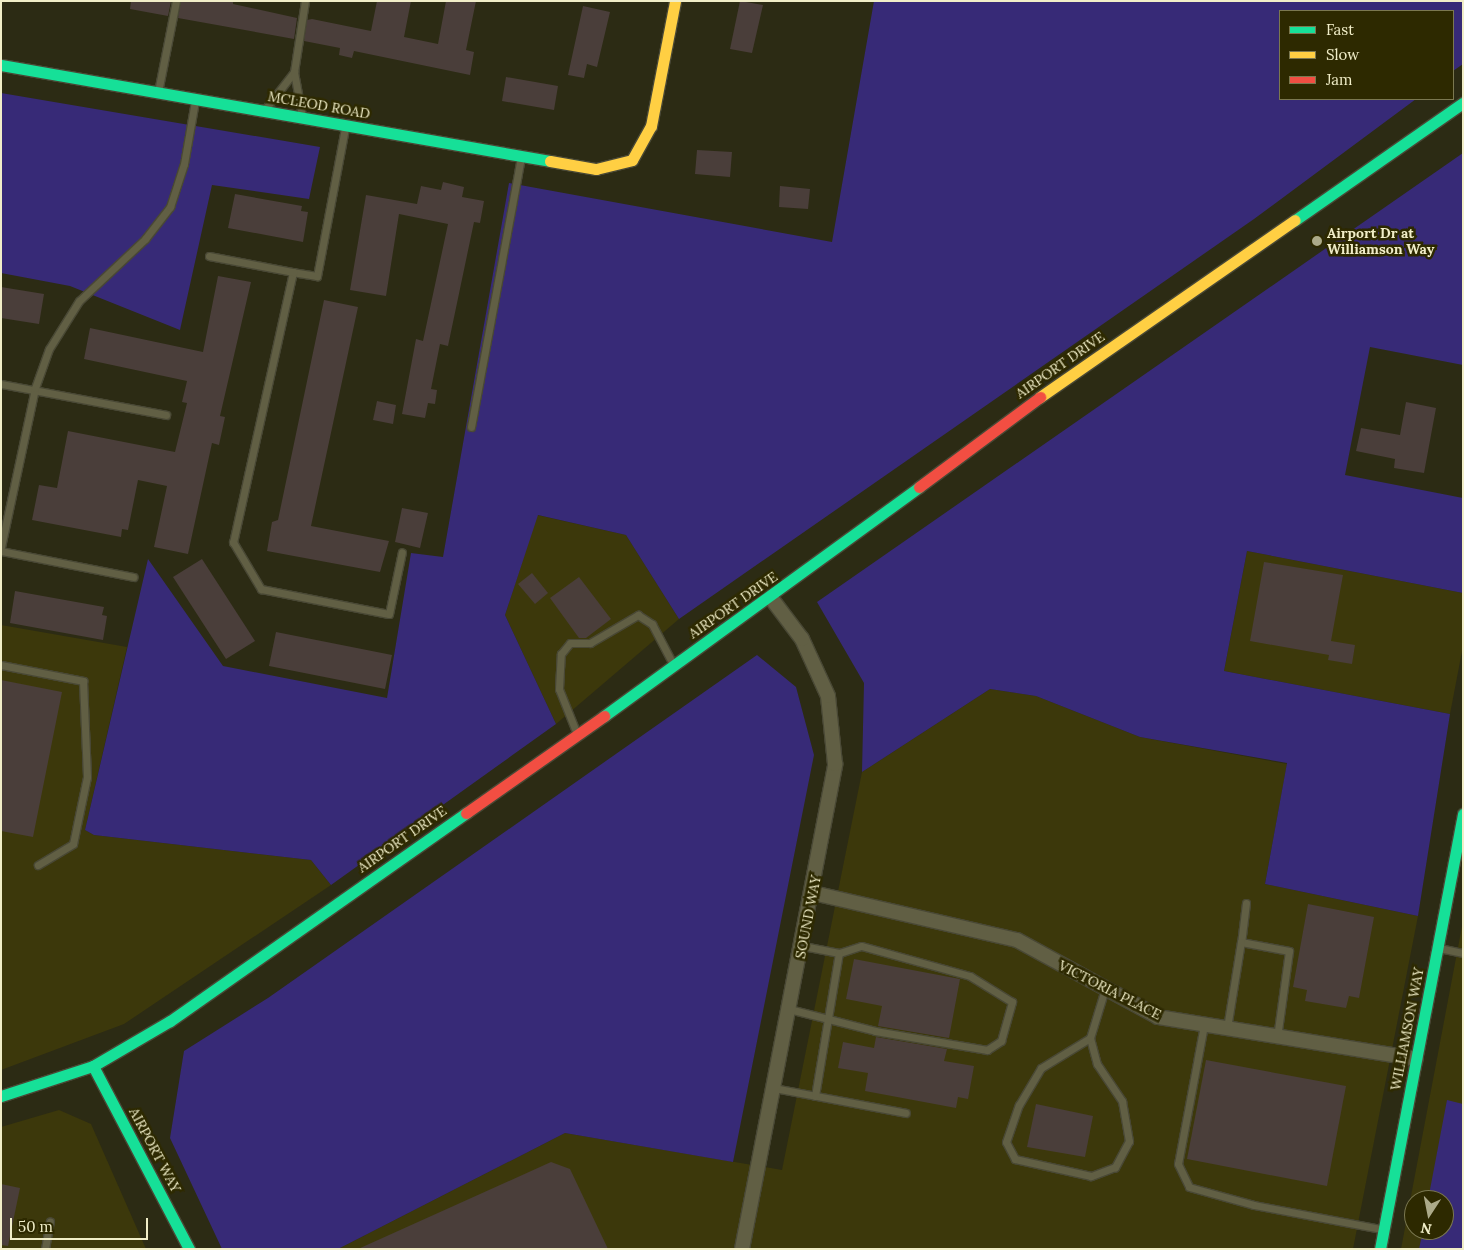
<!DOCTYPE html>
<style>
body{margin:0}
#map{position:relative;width:1464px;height:1250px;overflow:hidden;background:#2c2b14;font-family:Lora,serif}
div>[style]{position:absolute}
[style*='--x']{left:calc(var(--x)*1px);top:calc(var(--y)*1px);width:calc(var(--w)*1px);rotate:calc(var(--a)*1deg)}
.built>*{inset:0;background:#3c380b}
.green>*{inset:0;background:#372a77}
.building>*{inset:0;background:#4a3e3a}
.roads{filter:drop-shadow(1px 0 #494835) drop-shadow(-1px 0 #494835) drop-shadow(0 1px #494835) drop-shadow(0 -1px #494835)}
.lane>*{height:7px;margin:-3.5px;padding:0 3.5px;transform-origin:3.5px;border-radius:3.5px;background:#615f44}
.street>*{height:14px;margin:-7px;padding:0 7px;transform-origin:7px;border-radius:7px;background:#615f44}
.fast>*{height:11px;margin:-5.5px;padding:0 5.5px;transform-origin:5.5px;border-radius:5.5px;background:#16e098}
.slow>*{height:11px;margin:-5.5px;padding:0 5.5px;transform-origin:5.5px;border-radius:5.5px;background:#ffcf43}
.jam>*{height:11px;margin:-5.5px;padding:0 5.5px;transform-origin:5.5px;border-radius:5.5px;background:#f24e42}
.dots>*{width:14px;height:14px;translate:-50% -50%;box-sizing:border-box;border:2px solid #2d2900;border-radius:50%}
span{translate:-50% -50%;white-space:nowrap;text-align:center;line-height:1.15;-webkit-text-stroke:5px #2d2900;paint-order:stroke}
.street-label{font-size:14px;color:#f1eec8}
.poi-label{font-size:14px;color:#f1eec8;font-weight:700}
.left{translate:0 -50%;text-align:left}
.frame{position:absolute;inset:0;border:2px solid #f1eec8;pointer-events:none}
.legend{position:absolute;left:1279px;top:10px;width:175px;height:90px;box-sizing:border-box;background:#2d2900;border:1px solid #7b7850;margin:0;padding:6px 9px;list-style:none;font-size:15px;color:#f1eec8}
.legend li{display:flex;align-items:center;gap:10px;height:25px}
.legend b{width:25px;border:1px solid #7b7850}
.north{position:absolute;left:1404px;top:1190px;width:50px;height:50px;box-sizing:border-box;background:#2d2900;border:1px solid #7b7850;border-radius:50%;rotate:191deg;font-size:14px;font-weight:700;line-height:20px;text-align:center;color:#f1eec8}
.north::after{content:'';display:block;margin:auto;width:18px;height:22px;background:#acaa89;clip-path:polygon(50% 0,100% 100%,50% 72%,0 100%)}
.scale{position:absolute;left:10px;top:1218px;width:138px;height:22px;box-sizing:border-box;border:2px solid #f1eec8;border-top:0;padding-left:6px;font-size:15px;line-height:18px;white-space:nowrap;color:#f1eec8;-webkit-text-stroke:4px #2d2900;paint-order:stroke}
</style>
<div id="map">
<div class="built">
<i style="clip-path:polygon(537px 515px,626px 535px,679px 619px,556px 724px,505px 615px)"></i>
<i style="clip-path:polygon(1247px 551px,1463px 593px,1463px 646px,1450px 714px,1224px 671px)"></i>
<i style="clip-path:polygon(1px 625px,127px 647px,85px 830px,94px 835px,311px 860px,331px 885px,124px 1024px,1px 1070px)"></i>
<i style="clip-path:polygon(990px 689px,1036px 696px,1140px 737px,1287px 764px,1265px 884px,1418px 916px,1353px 1249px,338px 1249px,565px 1133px,782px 1170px,862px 772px)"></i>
<i style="clip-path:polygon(evenodd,1463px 921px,1463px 1249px,1401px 1249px,1463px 921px,1414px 1200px,1444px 1200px,1444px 1230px,1414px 1230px,1414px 1200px)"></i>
<i style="clip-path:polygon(59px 1110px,91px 1124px,146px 1249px,1px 1249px,1px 1127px)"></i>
</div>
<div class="green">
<i style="clip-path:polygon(874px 1px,1463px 1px,1463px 64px,1453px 71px,1453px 11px,1280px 11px,1280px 99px,1416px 99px,1254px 219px,679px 619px,626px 535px,538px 515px,505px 615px,556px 724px,331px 885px,311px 860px,94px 835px,85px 830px,148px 559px,223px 666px,387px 698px,411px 553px,443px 557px,509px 183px,832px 242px)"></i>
<i style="clip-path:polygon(1px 93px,320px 147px,309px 199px,212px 185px,180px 330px,70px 286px,1px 273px)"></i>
<i style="clip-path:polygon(1463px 153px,1463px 365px,1370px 347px,1345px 475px,1463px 498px,1463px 593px,1247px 551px,1224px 671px,1450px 714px,1418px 916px,1265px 884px,1287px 763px,1140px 737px,1036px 696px,990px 689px,862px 772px,864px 683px,817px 602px)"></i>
<i style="clip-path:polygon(757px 655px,796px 687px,814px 755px,733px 1162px,565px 1133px,338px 1249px,222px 1249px,170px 1138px,184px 1051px,268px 998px)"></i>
<i style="clip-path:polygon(1447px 1100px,1463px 1104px,1463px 1249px,1419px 1249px,1423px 1230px,1444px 1230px,1444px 1200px,1428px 1200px)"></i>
</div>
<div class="building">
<i style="clip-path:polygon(131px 1px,171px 1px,168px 16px,130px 9px)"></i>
<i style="clip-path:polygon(181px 1px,233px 1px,233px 4px,297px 18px,294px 39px,178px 18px)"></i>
<i style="clip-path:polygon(377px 1px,411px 1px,404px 37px,438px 44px,446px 1px,476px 1px,466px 50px,474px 52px,470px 75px,354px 51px,352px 58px,339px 55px,340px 48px,304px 41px,307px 20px,312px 19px,371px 31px)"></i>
<i style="clip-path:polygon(740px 1px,763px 5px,752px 53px,730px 49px)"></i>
<i style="clip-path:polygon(583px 6px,610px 12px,597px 67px,587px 64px,584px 78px,568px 75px)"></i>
<i style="clip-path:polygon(506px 77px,558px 86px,554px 110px,502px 101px)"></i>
<i style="clip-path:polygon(697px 150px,732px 152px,730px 177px,695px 174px)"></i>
<i style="clip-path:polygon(443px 182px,464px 187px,462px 197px,484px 201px,480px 223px,474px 222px,448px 346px,440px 344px,431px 389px,437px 390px,435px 404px,428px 403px,425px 418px,402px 414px,416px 339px,423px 341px,448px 224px,399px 214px,386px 296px,350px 290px,366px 195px,417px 204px,421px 186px,441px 190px)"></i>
<i style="clip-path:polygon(780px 186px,810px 189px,808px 209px,779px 207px)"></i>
<i style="clip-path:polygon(235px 194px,302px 206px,301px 211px,308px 212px,303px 242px,228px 228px)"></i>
<i style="clip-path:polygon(218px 276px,251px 282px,220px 416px,225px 417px,219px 445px,212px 443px,188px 554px,154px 547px,167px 486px,138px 480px,128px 530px,122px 529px,121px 537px,32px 520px,39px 485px,57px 488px,68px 431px,175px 452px,187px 403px,182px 402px,187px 381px,84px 359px,90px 328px,203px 352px)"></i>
<i style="clip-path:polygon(1px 287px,44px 294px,39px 324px,1px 318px)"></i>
<i style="clip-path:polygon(324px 300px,358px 307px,311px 526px,389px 541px,380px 572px,267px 551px,272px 522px,278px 520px)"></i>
<i style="clip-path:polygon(377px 401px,396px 405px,393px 424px,373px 420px)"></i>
<i style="clip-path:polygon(1406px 402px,1436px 408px,1424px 473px,1394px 468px,1395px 459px,1356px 451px,1361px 428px,1400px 435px)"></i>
<i style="clip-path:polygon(402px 508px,428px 513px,420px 548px,395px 542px)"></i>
<i style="clip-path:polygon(202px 559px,255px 641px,226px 659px,173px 577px)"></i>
<i style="clip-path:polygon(1264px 562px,1343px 575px,1331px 641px,1355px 645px,1352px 664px,1328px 660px,1329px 655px,1250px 641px)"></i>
<i style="clip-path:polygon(532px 573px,548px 593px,535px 604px,518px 584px)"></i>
<i style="clip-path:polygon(579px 577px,611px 619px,586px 638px,579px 638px,550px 598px)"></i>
<i style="clip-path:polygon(15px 591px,104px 607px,102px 615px,107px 616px,103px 640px,10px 623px)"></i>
<i style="clip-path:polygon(276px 632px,392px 655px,385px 689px,269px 666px)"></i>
<i style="clip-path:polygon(1px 680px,62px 692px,33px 837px,1px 831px)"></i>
<i style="clip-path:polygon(1308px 904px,1374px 917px,1359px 998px,1349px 996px,1346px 1008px,1305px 1001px,1307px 990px,1293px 987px)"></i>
<i style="clip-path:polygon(854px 959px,960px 979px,949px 1038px,878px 1026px,882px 1006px,846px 999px)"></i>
<i style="clip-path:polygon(876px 1037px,947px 1049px,944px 1061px,974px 1066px,968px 1099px,958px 1097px,956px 1108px,865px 1091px,868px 1073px,838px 1068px,843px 1042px,874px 1048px)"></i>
<i style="clip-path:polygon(1206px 1060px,1346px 1086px,1327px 1186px,1187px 1159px)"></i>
<i style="clip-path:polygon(1036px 1104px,1093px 1116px,1085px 1157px,1027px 1147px)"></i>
<i style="clip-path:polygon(551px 1162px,570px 1169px,608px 1249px,358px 1249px)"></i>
<i style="clip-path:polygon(1px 1184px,20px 1188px,8px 1246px,1px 1245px)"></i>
</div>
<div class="roads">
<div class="lane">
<i style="--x:294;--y:72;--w:72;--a:-81.2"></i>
<i style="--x:158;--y:92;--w:93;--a:-78.8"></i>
<i style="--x:266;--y:108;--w:46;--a:-52.1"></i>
<i style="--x:294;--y:72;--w:44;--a:79.5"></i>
<i style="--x:345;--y:128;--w:151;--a:100.7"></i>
<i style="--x:317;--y:276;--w:24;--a:-171"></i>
<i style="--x:293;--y:272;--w:277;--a:102.5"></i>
<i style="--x:233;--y:542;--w:55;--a:59.2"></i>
<i style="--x:261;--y:589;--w:130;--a:11.1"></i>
<i style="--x:389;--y:614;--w:63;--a:-78.2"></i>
<i style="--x:209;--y:256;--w:86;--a:10.8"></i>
<i style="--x:1;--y:384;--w:168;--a:10.6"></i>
<i style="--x:471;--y:427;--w:276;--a:-79.5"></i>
<i style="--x:1;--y:547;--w:163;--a:-77.9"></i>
<i style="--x:35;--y:388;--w:41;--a:-70.3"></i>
<i style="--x:49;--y:349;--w:57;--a:-58"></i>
<i style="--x:79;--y:301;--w:91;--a:-43.2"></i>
<i style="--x:145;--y:239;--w:41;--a:-52"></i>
<i style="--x:170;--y:207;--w:45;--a:-72"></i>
<i style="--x:184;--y:164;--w:64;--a:-80.1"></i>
<i style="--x:1;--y:551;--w:135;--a:11.1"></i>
<i style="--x:1;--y:665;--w:84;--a:11"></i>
<i style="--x:83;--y:681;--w:96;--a:87.6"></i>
<i style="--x:87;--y:777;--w:68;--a:101.8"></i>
<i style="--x:73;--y:844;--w:41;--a:149"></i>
<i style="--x:577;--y:734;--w:48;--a:-111.8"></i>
<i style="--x:559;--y:689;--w:35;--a:-87"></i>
<i style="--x:561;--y:654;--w:14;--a:-51"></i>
<i style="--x:570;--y:643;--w:20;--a:0"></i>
<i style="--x:590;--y:643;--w:56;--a:-30.3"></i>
<i style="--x:638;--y:615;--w:17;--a:33"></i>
<i style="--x:652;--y:624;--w:45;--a:62.3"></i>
<i style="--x:1246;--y:903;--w:39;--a:97"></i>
<i style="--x:1241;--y:942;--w:49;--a:10.6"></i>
<i style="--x:1289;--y:951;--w:87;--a:97.9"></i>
<i style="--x:1439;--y:948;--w:25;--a:12"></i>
<i style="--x:789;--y:1009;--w:89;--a:14.3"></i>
<i style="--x:875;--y:1031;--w:114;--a:9.6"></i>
<i style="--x:987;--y:1050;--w:17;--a:-33"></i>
<i style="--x:1001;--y:1041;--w:41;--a:-74.2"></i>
<i style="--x:1012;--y:1002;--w:49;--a:-148.2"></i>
<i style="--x:970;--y:976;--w:113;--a:-164.6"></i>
<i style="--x:861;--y:946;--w:23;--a:162"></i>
<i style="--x:839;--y:953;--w:38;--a:-169"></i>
<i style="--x:1204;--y:1025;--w:141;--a:100.6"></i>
<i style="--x:1178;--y:1164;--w:25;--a:64"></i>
<i style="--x:1189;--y:1187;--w:67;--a:15.5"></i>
<i style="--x:1254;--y:1205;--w:129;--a:10.7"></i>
<i style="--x:1227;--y:1028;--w:87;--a:-80.8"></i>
<i style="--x:1090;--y:1038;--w:27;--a:75"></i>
<i style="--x:1097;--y:1064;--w:45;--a:56"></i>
<i style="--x:1122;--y:1101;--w:41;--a:80.1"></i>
<i style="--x:1129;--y:1141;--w:30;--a:118"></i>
<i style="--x:1115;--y:1167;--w:26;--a:159"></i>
<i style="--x:1091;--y:1176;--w:78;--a:-167.4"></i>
<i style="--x:1015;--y:1159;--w:19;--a:-118"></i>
<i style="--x:1006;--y:1142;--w:39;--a:-71"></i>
<i style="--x:1019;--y:1105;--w:43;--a:-59.3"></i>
<i style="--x:1041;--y:1068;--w:57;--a:-31.5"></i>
<i style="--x:1090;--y:1038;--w:51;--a:-73"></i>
<i style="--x:774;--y:1088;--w:134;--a:10.7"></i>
<i style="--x:815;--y:1096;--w:145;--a:-80.5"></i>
<i style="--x:45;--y:1249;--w:28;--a:-80"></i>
</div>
<div class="street">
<i style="--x:813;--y:893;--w:209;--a:13"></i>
<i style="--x:1017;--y:940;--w:161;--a:28.6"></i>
<i style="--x:1158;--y:1017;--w:261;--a:9.2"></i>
<i style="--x:742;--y:1249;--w:494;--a:-79.1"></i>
<i style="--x:835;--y:764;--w:68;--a:-95.9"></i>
<i style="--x:828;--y:696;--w:63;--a:-114.5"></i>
<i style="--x:802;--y:639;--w:51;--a:-127.1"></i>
</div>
<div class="fast">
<i style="--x:1;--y:65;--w:557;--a:9.92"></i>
<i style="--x:1295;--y:220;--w:205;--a:-34.9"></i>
<i style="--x:604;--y:716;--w:389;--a:-36"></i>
<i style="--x:93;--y:1066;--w:207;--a:62.3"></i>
<i style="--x:1;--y:1096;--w:97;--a:-18.1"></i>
<i style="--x:93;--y:1066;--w:89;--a:-30.3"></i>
<i style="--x:170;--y:1021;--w:362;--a:-35.1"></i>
<i style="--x:1380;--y:1249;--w:443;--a:-79.2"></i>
</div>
<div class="slow">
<i style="--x:550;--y:161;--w:47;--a:9.9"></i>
<i style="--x:596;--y:169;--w:37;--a:-14"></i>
<i style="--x:632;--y:160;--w:39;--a:-61"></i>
<i style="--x:651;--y:126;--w:127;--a:-79.1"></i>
<i style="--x:1040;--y:397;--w:310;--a:-34.8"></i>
</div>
<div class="jam">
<i style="--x:919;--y:487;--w:151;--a:-36.6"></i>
<i style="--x:466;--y:813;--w:169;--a:-35.1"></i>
</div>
</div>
<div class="dots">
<i style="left:1317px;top:241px;background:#acaa89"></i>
</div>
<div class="street-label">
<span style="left:319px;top:105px;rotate:10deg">MCLEOD ROAD</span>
<span style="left:1060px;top:365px;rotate:-35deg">AIRPORT DRIVE</span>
<span style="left:733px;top:605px;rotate:-35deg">AIRPORT DRIVE</span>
<span style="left:402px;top:839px;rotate:-35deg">AIRPORT DRIVE</span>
<span style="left:808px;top:917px;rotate:-79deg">SOUND WAY</span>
<span style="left:1110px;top:990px;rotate:27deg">VICTORIA PLACE</span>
<span style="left:1407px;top:1029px;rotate:-79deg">WILLIAMSON WAY</span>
<span style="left:155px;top:1150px;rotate:62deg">AIRPORT WAY</span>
</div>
<div class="poi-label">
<span class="left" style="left:1327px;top:241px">Airport Dr at<br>Williamson Way</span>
</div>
<div class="frame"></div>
<ul class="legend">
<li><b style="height:6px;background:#16e098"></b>Fast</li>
<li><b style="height:6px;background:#ffcf43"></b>Slow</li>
<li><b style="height:6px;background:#f24e42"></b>Jam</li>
</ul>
<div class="north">N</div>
<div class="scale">50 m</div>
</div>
